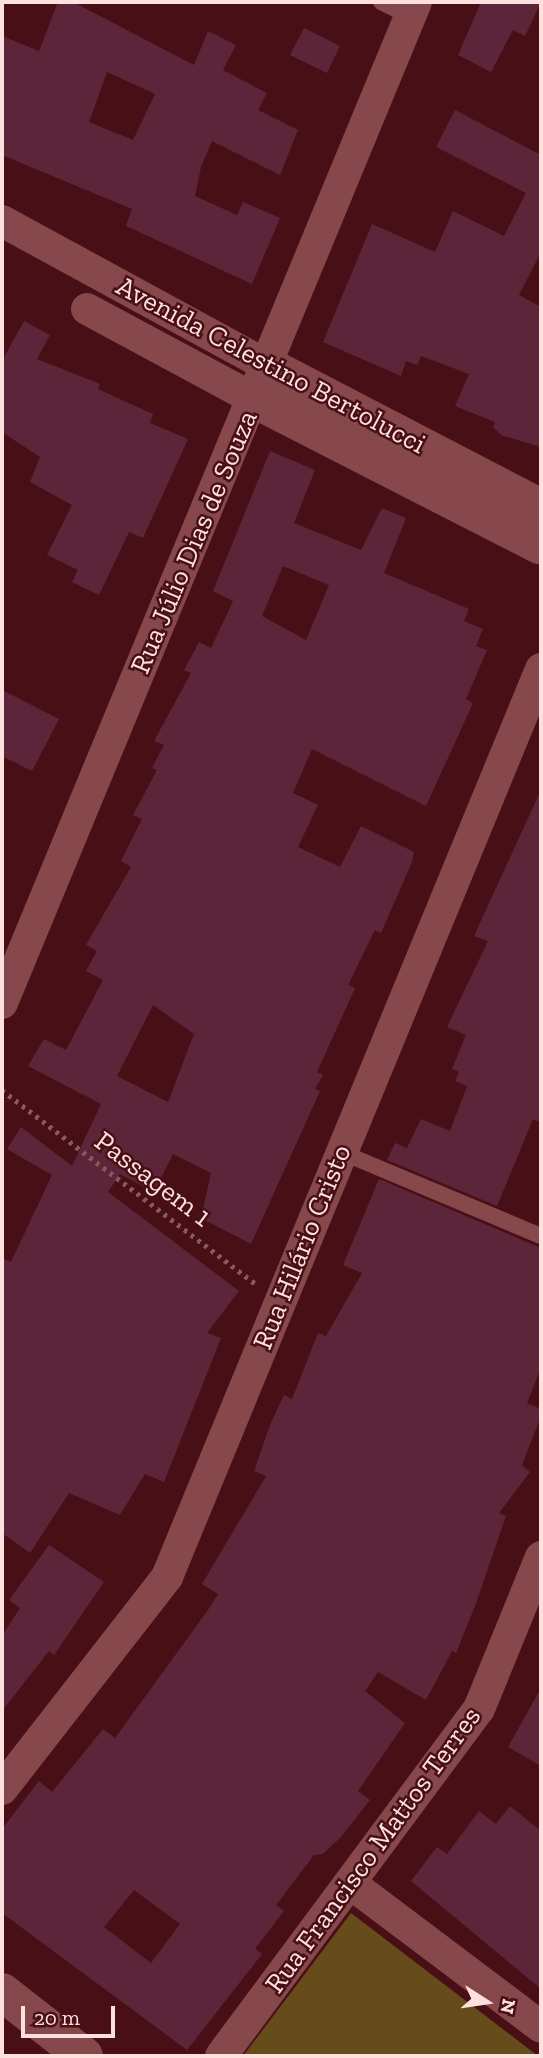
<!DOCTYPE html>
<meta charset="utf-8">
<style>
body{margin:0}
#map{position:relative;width:543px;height:2058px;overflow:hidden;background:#481016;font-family:"Zilla Slab",serif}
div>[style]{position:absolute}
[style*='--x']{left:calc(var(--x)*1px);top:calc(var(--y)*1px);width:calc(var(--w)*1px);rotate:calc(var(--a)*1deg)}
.green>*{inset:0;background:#664b1b}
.building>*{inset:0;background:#5d253a}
.path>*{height:4.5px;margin-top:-2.25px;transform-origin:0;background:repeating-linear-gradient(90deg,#895a5d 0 3.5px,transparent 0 8.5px)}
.service>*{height:16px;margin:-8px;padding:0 8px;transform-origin:8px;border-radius:8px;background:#86484a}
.minor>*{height:32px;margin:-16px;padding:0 16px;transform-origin:16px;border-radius:16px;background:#86484a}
.tertiary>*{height:38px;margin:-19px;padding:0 19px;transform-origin:19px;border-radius:19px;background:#86484a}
span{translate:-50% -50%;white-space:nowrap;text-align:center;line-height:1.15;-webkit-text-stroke:5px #481016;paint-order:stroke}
.street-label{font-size:28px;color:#fee0df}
.frame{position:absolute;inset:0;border:4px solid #fee0df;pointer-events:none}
.north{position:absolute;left:452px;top:1967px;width:70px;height:70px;-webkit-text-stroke:5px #481016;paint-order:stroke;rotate:102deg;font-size:19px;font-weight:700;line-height:28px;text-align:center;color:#fee0df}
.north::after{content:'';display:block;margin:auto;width:24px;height:32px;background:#fee0df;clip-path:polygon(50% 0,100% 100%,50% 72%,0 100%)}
.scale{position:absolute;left:21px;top:2006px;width:94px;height:32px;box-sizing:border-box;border:4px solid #fee0df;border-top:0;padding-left:9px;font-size:21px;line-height:24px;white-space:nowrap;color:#fee0df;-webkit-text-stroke:5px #481016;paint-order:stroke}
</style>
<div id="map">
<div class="green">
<i style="clip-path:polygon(351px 1913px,538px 2056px,243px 2056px)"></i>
</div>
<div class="building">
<i style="clip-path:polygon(evenodd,58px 2px,73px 2px,194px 65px,208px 31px,236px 45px,223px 70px,267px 93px,258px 110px,298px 130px,280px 175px,212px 141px,201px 167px,195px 196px,237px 215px,243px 202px,280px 218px,252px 284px,126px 226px,132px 209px,2px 155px,2px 36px,39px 51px,58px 2px,107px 72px,155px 94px,133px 140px,89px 122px,107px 72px)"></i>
<i style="clip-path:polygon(481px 2px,541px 2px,525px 36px,513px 30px,491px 72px,458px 55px)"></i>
<i style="clip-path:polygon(304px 28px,340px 46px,327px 73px,290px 55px)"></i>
<i style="clip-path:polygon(455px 110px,541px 155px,541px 252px,519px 295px,541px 307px,541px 447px,501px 435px,493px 427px,495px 422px,455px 406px,469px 374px,421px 356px,417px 365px,406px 361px,401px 376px,323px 342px,372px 224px,435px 252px,453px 211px,504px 236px,526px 193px,436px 147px)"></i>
<i style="clip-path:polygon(24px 321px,50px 335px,37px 359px,100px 384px,98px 389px,153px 414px,150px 423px,188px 439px,143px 538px,129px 532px,99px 595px,72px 582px,78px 570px,47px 555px,72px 505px,30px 482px,40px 457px,2px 432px,2px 361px)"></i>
<i style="clip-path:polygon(evenodd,270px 451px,315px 470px,294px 523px,361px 550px,382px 508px,406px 518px,384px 573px,469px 609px,464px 621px,483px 629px,476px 646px,487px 650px,466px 699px,473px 703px,426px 806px,312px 749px,293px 793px,318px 805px,298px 847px,340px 867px,361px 826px,414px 852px,412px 862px,381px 933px,375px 930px,348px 985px,355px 988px,317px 1072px,323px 1075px,315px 1089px,320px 1091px,251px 1244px,201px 1218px,211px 1173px,173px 1154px,154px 1192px,120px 1174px,108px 1192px,239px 1291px,207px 1333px,221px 1338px,164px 1482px,145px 1474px,120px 1515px,69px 1493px,30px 1553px,2px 1533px,2px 1258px,11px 1262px,52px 1175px,7px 1149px,21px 1127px,72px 1166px,101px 1104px,28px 1066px,44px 1039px,66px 1050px,103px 980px,86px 971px,97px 951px,86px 945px,131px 867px,121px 861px,142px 819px,133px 815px,157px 770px,152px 768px,164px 745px,154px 741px,191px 673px,184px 670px,199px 642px,211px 648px,233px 601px,213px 591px,270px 451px,283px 566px,329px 585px,306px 640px,262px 616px,283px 566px,270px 451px,153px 1005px,194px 1034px,168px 1102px,117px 1076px,153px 1005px)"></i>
<i style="clip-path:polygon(2px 690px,59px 719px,32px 771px,2px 756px)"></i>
<i style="clip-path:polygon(541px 790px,541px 1123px,533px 1119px,497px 1206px,387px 1160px,395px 1143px,407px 1148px,421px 1119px,450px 1131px,467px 1086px,455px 1081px,459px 1072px,452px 1069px,466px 1035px,447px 1027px,488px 941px,474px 936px)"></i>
<i style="clip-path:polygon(evenodd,379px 1179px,541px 1248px,541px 1367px,527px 1403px,541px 1409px,541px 1416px,522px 1465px,530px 1472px,499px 1513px,506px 1516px,475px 1606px,456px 1653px,452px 1651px,426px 1700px,378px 1672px,365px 1691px,405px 1723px,358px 1791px,370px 1800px,341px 1837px,323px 1854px,314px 1855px,276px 1905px,284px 1911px,255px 1949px,262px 1954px,187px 2050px,2px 1913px,2px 1829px,39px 1781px,52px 1792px,103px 1729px,115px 1738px,208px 1610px,218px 1594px,202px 1584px,266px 1476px,254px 1471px,270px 1425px,284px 1395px,292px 1399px,318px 1333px,326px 1336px,362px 1273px,343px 1265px,379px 1179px,134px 1890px,180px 1924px,151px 1963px,104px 1927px,134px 1890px)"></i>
<i style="clip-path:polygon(49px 1545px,104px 1582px,54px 1655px,49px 1651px,2px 1711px,2px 1636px,20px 1608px,9px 1600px)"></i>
<i style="clip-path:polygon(541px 1688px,541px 1766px,508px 1747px)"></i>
<i style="clip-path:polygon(510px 1806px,541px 1831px,541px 1989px,411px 1881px,437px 1847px,447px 1854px,479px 1811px,496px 1824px)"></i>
</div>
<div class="path">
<i style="--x:2;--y:1090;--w:320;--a:37.4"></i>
</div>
<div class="service">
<i style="--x:381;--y:2;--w:32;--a:26"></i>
<i style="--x:341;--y:1152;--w:217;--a:22.8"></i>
</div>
<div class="minor">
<i style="--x:2;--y:221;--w:303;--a:28.6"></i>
<i style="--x:87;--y:309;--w:190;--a:28.3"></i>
<i style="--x:2;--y:1003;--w:1083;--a:-67.53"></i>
<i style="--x:2;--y:1789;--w:269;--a:-52.1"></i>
<i style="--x:167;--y:1577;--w:982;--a:-67.61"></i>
<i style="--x:350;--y:1883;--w:239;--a:37"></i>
<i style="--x:221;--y:2056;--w:432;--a:-53.4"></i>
<i style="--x:479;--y:1709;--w:164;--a:-67.8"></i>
</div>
<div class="tertiary">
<i style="--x:268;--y:366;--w:308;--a:27.5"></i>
<i style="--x:254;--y:399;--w:322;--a:27.1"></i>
<i style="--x:2;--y:1992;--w:104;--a:38"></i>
</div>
<div class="street-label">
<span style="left:271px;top:365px;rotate:28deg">Avenida Celestino Bertolucci</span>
<span style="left:194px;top:542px;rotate:-67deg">Rua Júlio Dias de Souza</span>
<span style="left:153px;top:1179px;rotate:37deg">Passagem 1</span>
<span style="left:302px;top:1247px;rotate:-68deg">Rua Hilário Cristo</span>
<span style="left:373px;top:1850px;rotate:-54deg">Rua Francisco Mattos Terres</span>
</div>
<div class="frame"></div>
<div class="north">N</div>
<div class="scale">20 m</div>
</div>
